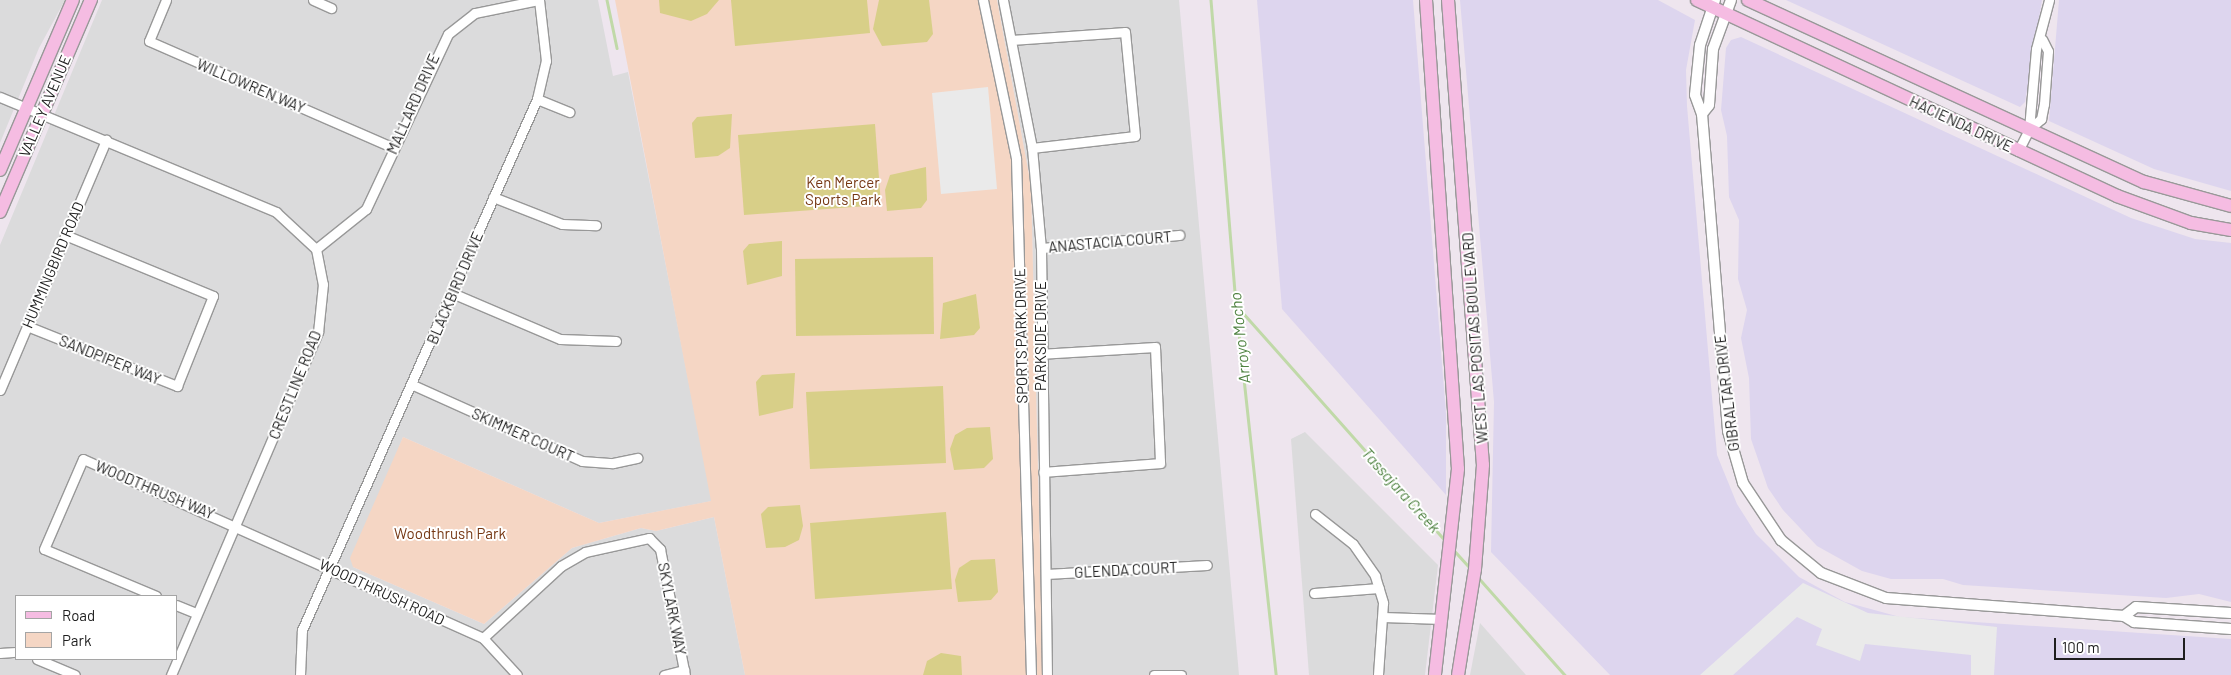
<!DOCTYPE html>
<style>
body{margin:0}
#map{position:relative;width:2231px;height:675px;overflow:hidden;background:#eee5ee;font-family:Barlow,sans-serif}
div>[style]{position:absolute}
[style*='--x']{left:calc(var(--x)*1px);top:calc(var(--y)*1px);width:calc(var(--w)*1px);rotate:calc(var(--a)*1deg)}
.residential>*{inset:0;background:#dbdbdc}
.commercial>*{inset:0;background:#ddd5ee}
.park>*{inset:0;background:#f5d6c4}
.pitch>*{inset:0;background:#d8cf88}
.parking>*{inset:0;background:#eaeaea}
.stream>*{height:2.5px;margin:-1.25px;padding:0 1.25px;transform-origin:1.25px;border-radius:1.25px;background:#c0d9a8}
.roads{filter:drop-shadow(1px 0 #989898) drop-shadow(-1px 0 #989898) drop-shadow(0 1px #989898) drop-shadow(0 -1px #989898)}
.minor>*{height:9px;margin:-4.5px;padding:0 4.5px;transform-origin:4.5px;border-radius:4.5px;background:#fff}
.tertiary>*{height:10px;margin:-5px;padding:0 5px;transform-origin:5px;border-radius:5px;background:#fff}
.secondary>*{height:12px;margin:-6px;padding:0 6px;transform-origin:6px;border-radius:6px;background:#f5bce2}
span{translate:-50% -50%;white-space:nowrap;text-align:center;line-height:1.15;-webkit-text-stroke:4px #fff;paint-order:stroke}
.street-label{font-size:15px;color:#1e1e1e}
.park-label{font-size:15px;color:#753713}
.water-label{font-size:16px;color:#4f8241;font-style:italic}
.legend{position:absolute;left:15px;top:595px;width:162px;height:65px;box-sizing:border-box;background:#fff;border:1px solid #a5a5a5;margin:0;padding:6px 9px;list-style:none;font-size:15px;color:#1e1e1e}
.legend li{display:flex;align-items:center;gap:10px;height:25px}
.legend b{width:25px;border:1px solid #a5a5a5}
.scale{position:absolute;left:2054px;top:638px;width:131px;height:22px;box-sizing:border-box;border:2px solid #1e1e1e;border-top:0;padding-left:6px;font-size:15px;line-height:18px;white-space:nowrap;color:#1e1e1e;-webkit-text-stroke:4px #fff;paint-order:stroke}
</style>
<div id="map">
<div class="residential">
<i style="clip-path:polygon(0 0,65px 0,39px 48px,0 143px)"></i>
<i style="clip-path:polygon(evenodd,102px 0,598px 0,613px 76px,628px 72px,712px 501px,599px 523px,403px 437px,353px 567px,484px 624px,572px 548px,641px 528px,656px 531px,714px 517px,745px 675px,0 675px,0 245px,102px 0,16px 596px,176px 596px,176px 659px,16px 659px,16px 596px)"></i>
<i style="clip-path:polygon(997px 0,1179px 0,1239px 675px,1043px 675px,1031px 186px)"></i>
<i style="clip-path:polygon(1305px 432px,1438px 565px,1425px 675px,1309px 675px,1291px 439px)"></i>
<i style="clip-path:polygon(1480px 623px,1526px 675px,1470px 675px)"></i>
</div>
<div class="commercial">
<i style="clip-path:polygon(1257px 0,1413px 0,1446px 414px,1446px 495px,1282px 309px)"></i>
<i style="clip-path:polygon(1460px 0,1658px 0,1695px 20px,1686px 70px,1687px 106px,1717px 455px,1737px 504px,1756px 534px,1799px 577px,1845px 602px,1900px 617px,2231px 639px,2231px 675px,1610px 675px,1491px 552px,1494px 402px)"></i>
<i style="clip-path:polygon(1786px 0,2042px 0,2025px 102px,2020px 107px)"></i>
<i style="clip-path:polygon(2059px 0,2231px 0,2231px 191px,2154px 169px,2049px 121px)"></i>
<i style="clip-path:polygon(1741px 37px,2131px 218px,2195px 239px,2231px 243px,2231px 602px,2199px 594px,2166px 598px,1963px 585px,1943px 579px,1891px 579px,1862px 571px,1817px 546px,1783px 510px,1768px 488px,1751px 439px,1749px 378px,1741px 338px,1747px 310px,1738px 279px,1739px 220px,1729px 197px,1727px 136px,1721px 110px,1726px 48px,1731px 40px)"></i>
</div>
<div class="park">
<i style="clip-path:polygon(615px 0,997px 0,1031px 186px,1043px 675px,745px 675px,714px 517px,656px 531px,641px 528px,572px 548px,484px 624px,353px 567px,350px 558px,403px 437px,599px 523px,711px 501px)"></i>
</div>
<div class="pitch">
<i style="clip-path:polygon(659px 0,719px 0,707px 14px,691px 21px,660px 13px)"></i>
<i style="clip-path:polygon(731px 0,867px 0,870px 33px,735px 46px)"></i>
<i style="clip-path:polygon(879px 0,929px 0,933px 34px,927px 42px,882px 46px,873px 29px)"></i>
<i style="clip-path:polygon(732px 114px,730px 148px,718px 156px,695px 158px,692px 123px,697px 117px)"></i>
<i style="clip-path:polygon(875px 124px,881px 205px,744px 215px,738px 135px)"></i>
<i style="clip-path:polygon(926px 167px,927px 200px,921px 208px,887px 211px,885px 190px,890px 175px)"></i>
<i style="clip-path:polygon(782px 241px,782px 276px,747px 285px,743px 251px,749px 244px)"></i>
<i style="clip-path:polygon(933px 257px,934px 334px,796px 336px,795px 259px)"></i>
<i style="clip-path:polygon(976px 294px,980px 328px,974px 335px,940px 339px,943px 303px)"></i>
<i style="clip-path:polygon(795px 373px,793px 408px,759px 416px,756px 382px,762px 375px)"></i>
<i style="clip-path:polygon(943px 386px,946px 463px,810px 469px,806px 392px)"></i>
<i style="clip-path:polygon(990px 427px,993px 459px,984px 468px,954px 470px,950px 449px,955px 435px,967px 428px)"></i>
<i style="clip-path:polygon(800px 505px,803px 526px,799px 540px,785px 547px,766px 548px,761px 514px,768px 507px)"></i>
<i style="clip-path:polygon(946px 512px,952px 589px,815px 599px,810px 523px)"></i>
<i style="clip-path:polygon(995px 559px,998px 592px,991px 600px,958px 602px,955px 580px,959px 568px,971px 560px)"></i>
<i style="clip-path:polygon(941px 653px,961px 656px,962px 675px,923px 675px,927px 661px)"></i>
</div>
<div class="parking">
<i style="clip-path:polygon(988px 87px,997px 189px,941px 194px,932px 93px)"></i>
<i style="clip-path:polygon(1803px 583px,1868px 613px,1997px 627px,1994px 675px,1971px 675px,1971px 655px,1865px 644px,1860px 661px,1816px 645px,1822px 629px,1797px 617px,1733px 675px,1700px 675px)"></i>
</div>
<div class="stream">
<i style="--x:607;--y:0;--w:49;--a:78.2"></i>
<i style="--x:1211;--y:0;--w:306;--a:85.3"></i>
<i style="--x:1236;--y:305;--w:372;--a:83.8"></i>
<i style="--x:1237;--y:306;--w:314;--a:48.4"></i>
<i style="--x:1453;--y:549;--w:27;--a:48"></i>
<i style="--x:1478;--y:577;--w:131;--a:48.4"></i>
</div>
<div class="roads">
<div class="minor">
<i style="--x:166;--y:0;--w:44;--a:112.5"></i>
<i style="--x:149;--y:41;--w:267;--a:23.6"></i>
<i style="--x:313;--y:0;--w:20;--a:24"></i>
<i style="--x:983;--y:0;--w:161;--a:78.2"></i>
<i style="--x:1016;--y:158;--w:517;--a:88.34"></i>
<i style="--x:1003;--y:0;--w:151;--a:78.9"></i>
<i style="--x:1032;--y:148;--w:100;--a:84.9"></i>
<i style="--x:1041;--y:248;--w:427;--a:89.2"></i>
<i style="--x:1012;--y:40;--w:113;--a:-4"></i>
<i style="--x:1125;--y:32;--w:104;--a:84.5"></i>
<i style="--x:1135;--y:136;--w:104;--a:173.4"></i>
<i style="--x:0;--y:97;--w:299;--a:22.6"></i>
<i style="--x:276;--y:212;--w:54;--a:42.8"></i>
<i style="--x:316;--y:249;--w:36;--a:79"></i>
<i style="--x:323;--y:284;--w:48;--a:95.9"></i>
<i style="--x:318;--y:332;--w:373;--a:113.2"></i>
<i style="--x:537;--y:99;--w:35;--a:22"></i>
<i style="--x:2029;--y:129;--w:80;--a:-85"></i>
<i style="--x:2036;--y:49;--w:51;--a:-75.1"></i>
<i style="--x:2018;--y:151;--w:25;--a:-63"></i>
<i style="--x:2029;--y:129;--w:16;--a:-40"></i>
<i style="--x:2041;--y:119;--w:15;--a:-79"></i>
<i style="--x:2044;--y:104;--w:53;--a:-85.7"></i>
<i style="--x:2048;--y:51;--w:13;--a:-117"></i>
<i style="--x:493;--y:197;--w:74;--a:21.4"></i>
<i style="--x:562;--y:224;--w:34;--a:2"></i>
<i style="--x:1041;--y:248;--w:139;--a:-5.4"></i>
<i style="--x:316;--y:249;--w:64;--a:-38.7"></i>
<i style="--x:366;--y:209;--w:193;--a:-64.9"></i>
<i style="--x:448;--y:34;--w:34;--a:-38"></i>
<i style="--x:475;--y:13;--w:65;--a:-11.5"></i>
<i style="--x:452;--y:293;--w:117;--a:23.1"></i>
<i style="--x:560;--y:339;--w:56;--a:2"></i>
<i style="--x:27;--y:326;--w:162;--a:21.8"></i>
<i style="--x:177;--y:386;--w:97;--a:-68.2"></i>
<i style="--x:213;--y:296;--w:160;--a:-157.6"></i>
<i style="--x:1039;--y:354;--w:116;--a:-3.5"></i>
<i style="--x:1155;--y:347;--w:116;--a:87.5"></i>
<i style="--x:1160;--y:463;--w:117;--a:175.6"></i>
<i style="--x:413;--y:385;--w:185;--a:24.2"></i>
<i style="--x:582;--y:461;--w:31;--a:4"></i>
<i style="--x:613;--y:463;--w:25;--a:-12"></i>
<i style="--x:0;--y:390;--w:272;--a:-67"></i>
<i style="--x:1315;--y:514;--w:48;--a:38.3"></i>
<i style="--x:1353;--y:544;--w:39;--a:55"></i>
<i style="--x:1375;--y:576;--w:28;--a:73"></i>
<i style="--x:1383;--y:603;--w:72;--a:94"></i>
<i style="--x:1046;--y:574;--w:161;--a:-3.2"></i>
<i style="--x:1314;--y:593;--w:65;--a:-4.4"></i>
<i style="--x:156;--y:596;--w:121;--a:-157.2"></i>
<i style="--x:44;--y:549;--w:98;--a:-66.6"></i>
<i style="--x:83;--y:459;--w:438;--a:24.1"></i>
<i style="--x:483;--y:638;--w:50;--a:47.4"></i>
<i style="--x:176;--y:605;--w:22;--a:22"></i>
<i style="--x:1383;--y:617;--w:59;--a:1.9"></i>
<i style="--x:483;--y:638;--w:106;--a:-42.7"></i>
<i style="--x:561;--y:566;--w:28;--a:-30"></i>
<i style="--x:585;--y:552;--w:66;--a:-12.3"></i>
<i style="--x:649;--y:538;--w:16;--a:45"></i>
<i style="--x:660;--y:549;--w:128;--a:78.8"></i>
<i style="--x:0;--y:653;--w:16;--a:-4"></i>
<i style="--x:37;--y:659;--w:41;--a:22.8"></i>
<i style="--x:300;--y:675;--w:45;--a:-87.5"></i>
<i style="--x:302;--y:630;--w:581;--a:-66.13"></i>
<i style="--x:537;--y:99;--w:39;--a:-77"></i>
<i style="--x:546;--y:61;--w:61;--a:-96.5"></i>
<i style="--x:664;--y:675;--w:21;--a:-14"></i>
<i style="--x:1154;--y:675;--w:27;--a:0"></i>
</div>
<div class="tertiary">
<i style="--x:1715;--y:0;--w:47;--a:108.4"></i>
<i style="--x:1700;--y:45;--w:50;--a:95.7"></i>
<i style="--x:1695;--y:95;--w:20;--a:70"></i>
<i style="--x:1702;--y:114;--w:318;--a:85.3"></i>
<i style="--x:1728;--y:431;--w:54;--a:73.9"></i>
<i style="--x:1743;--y:483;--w:69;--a:56.3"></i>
<i style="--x:1781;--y:540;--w:52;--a:39.5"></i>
<i style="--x:1821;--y:573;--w:70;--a:21"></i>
<i style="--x:1886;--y:598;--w:239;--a:4.3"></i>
<i style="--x:2124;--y:616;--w:12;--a:31"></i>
<i style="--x:2134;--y:622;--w:97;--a:4.1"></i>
<i style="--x:1702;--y:114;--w:11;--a:-52"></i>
<i style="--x:1709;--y:105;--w:56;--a:-85.9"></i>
<i style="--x:1713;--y:49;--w:52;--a:-69.8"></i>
<i style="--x:2124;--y:616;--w:15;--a:-37"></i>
<i style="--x:2136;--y:607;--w:95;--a:3.6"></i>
</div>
<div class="secondary">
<i style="--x:1426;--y:0;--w:470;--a:86.1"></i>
<i style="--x:1458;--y:469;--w:207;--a:96.4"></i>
<i style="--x:1448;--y:0;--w:466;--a:85.7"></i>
<i style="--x:1483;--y:465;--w:104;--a:94.4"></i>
<i style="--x:1475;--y:569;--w:107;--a:99.1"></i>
<i style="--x:1697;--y:0;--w:463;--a:25"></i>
<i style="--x:2117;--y:196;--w:79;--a:20"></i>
<i style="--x:2191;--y:223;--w:41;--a:9.9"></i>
<i style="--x:1748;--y:0;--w:436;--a:24.7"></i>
<i style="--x:2144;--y:182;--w:90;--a:15.4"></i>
<i style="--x:0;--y:170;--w:185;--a:-66.8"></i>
<i style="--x:0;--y:212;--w:231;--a:-66.8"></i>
</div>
</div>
<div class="street-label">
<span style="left:251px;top:86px;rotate:23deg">WILLOWREN WAY</span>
<span style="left:413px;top:104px;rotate:-66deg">MALLARD DRIVE</span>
<span style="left:45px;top:106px;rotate:-67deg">VALLEY AVENUE</span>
<span style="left:1961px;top:124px;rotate:25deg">HACIENDA DRIVE</span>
<span style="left:1110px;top:242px;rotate:-5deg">ANASTACIA COURT</span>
<span style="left:53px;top:265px;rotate:-67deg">HUMMINGBIRD ROAD</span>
<span style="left:455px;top:288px;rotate:-67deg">BLACKBIRD DRIVE</span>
<span style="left:1021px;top:336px;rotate:-91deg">SPORTS PARK DRIVE</span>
<span style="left:1041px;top:336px;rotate:-90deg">PARKSIDE DRIVE</span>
<span style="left:1475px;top:338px;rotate:-94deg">WEST LAS POSITAS BOULEVARD</span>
<span style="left:110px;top:360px;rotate:22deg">SANDPIPER WAY</span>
<span style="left:295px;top:385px;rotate:-68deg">CRESTLINE ROAD</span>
<span style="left:1727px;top:393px;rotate:-97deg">GIBRALTAR DRIVE</span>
<span style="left:523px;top:435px;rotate:24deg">SKIMMER COURT</span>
<span style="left:155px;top:490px;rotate:23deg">WOODTHRUSH WAY</span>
<span style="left:1126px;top:570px;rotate:-3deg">GLENDA COURT</span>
<span style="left:382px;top:592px;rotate:25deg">WOODTHRUSH ROAD</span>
<span style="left:672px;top:609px;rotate:79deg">SKYLARK WAY</span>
</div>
<div class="park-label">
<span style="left:843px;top:191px">Ken Mercer<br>Sports Park</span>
<span style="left:450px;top:534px">Woodthrush Park</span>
</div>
<div class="water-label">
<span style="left:1240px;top:338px;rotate:-96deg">Arroyo Mocho</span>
<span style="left:1401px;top:490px;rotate:48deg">Tassajara Creek</span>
</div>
<ul class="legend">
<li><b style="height:6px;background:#f5bce2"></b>Road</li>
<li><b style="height:14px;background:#f5d6c4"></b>Park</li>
</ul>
<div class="scale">100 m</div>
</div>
